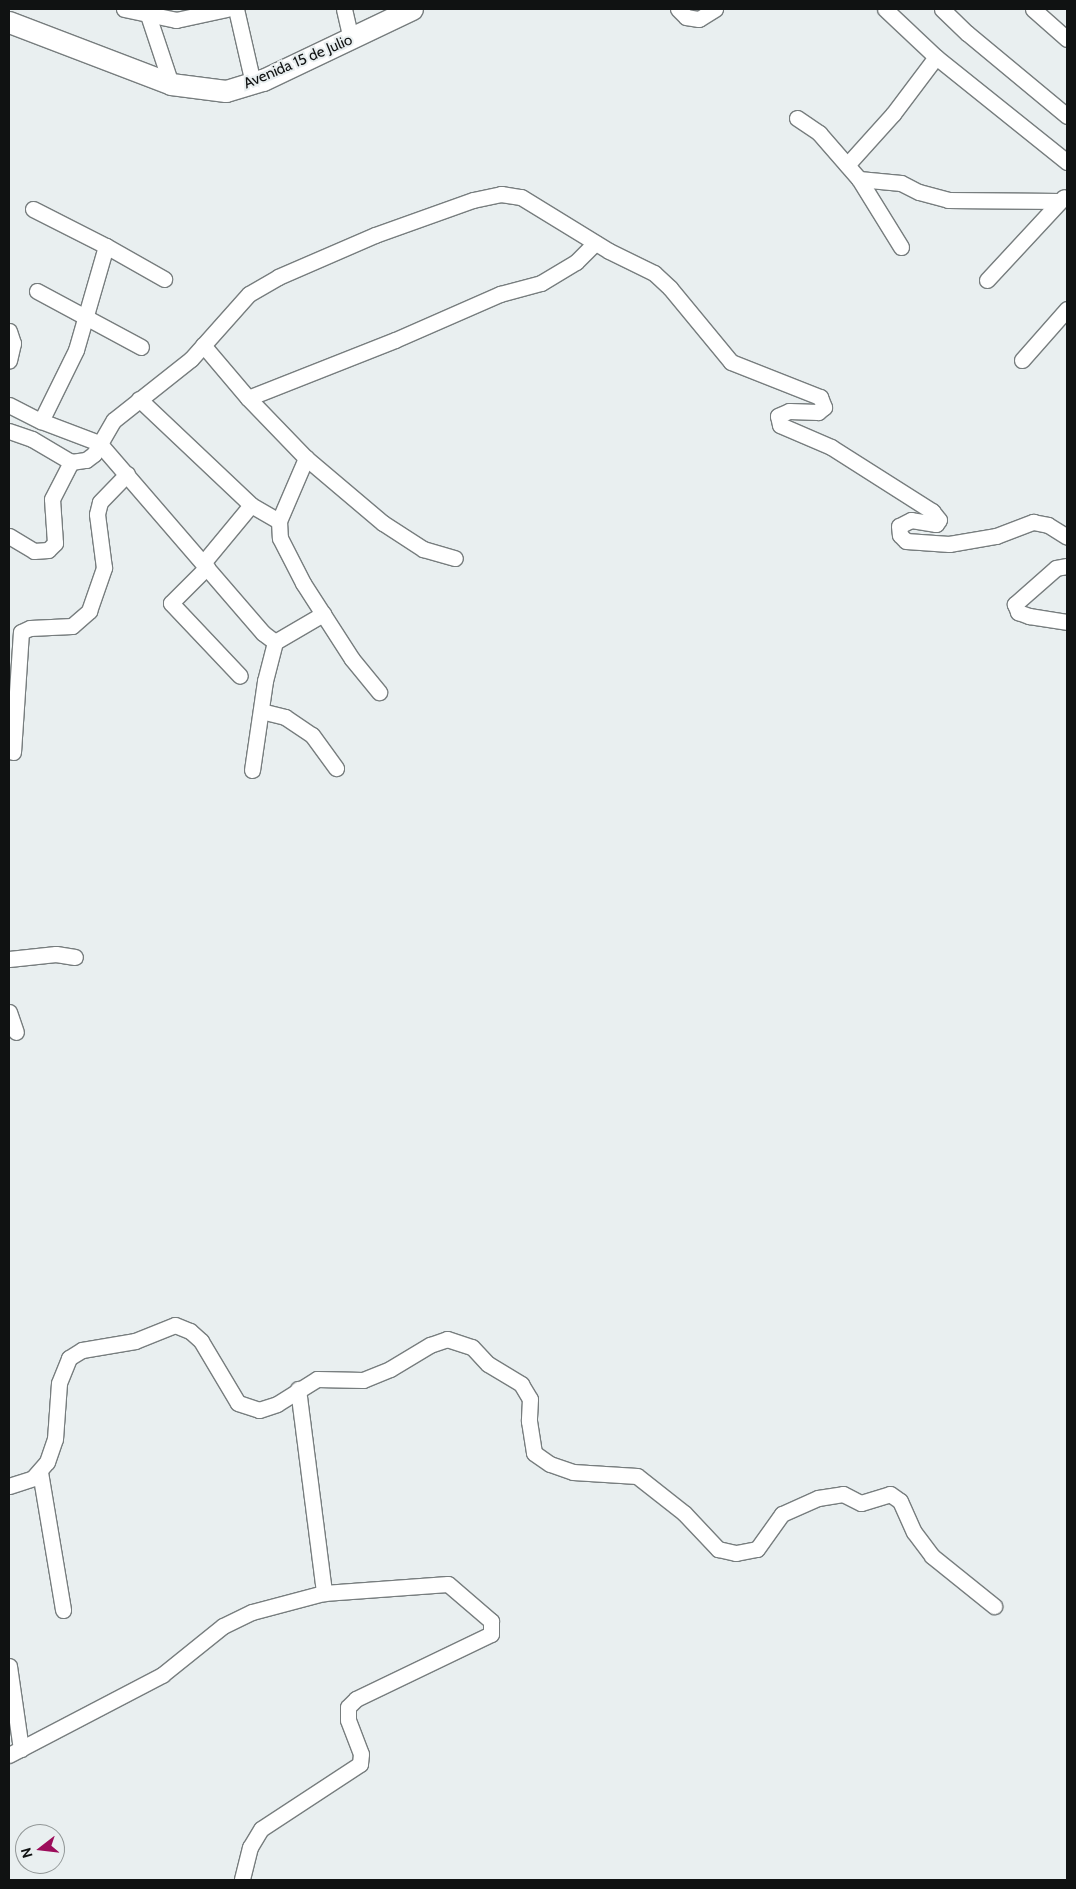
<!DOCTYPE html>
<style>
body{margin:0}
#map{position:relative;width:1076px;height:1889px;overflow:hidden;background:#e9eff0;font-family:Cabin,sans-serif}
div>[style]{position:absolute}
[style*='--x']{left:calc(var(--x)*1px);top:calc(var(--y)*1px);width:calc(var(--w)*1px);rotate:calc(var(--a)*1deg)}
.roads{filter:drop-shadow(1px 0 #777d7e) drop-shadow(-1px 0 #777d7e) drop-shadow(0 1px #777d7e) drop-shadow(0 -1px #777d7e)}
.street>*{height:15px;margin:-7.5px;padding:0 7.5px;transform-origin:7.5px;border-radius:7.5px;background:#fff}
.secondary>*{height:21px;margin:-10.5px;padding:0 10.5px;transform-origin:10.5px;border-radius:10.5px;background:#fff}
span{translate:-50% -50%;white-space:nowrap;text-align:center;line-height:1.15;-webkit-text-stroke:4px #e9eff0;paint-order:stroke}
.street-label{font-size:15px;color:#101212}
.frame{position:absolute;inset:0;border:10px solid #101212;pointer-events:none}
.north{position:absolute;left:15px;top:1824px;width:50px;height:50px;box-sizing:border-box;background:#e9eff0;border:1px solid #929797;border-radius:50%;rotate:254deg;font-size:14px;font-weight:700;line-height:20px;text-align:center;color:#101212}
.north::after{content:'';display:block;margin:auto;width:18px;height:22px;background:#9c0c5a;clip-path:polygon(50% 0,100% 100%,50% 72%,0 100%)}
</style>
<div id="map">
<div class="roads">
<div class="street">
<i style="--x:124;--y:9;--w:53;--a:11.9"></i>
<i style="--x:176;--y:20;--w:52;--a:-12.2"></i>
<i style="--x:146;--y:9;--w:79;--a:71.6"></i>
<i style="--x:236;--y:9;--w:76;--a:77.1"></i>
<i style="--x:344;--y:9;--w:32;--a:77"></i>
<i style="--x:678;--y:9;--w:11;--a:45"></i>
<i style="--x:686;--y:17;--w:13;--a:9"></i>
<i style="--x:699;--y:19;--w:19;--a:-32"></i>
<i style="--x:885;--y:9;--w:70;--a:43.3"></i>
<i style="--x:936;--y:57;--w:168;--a:38.7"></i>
<i style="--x:942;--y:9;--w:35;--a:44"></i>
<i style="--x:967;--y:33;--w:130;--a:39.7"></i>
<i style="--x:1033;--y:9;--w:45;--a:41.4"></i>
<i style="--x:797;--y:118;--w:27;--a:34"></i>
<i style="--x:819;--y:133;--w:61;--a:49"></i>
<i style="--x:859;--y:179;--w:80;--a:58.3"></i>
<i style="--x:847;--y:165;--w:69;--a:-48"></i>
<i style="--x:893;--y:114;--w:71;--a:-53"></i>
<i style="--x:859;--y:179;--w:42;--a:5.4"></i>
<i style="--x:901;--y:183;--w:20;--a:27"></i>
<i style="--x:919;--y:192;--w:30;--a:15"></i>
<i style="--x:948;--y:200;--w:112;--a:0.5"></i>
<i style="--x:33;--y:209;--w:82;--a:26.9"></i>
<i style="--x:106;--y:246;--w:108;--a:106.1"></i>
<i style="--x:76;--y:350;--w:79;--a:116.2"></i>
<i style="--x:106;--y:246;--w:67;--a:29.6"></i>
<i style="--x:987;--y:280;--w:113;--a:-47.1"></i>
<i style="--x:37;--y:291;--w:118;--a:28.3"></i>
<i style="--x:9;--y:331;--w:13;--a:72"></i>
<i style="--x:13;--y:343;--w:18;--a:103"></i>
<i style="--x:203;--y:345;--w:70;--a:49.7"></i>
<i style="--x:248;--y:398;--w:83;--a:46"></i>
<i style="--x:306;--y:458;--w:101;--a:40.2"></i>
<i style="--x:383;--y:523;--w:48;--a:33"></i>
<i style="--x:423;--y:549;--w:33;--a:16"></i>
<i style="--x:1022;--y:360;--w:68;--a:-48.6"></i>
<i style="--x:248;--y:398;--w:158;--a:-21.5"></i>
<i style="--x:395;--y:340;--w:115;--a:-23.7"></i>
<i style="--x:500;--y:294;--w:42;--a:-15"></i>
<i style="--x:541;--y:283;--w:41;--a:-31"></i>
<i style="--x:576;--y:262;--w:27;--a:-45"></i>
<i style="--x:139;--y:399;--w:154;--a:43.4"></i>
<i style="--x:251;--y:505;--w:75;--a:129.6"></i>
<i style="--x:9;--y:405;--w:36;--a:27"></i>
<i style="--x:41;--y:421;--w:62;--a:20.8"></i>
<i style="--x:99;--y:443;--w:251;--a:49.2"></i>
<i style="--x:263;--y:633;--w:15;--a:37"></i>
<i style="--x:275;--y:642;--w:40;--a:104.4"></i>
<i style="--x:265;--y:681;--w:90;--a:98.3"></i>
<i style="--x:9;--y:431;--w:24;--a:19"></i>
<i style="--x:32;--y:439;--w:45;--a:30.5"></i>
<i style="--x:71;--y:462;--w:15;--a:-8"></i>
<i style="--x:86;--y:460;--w:10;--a:-37"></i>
<i style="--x:94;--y:454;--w:39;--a:-60"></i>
<i style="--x:114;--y:420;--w:98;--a:-38.4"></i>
<i style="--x:191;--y:359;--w:87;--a:-48.3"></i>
<i style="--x:249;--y:294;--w:34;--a:-30"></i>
<i style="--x:278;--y:277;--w:106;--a:-23.4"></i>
<i style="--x:375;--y:235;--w:104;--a:-19.7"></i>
<i style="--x:473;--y:200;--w:29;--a:-12"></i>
<i style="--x:501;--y:194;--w:20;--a:9"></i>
<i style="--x:521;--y:197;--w:103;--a:31.5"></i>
<i style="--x:609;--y:251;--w:50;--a:26.1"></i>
<i style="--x:654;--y:273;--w:22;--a:43"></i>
<i style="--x:670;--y:288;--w:96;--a:50.5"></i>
<i style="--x:731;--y:362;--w:96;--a:21.5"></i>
<i style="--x:820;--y:397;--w:11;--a:68"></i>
<i style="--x:824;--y:407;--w:8;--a:140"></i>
<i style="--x:818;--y:412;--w:29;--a:-178"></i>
<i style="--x:789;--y:411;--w:12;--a:156"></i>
<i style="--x:778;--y:416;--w:9;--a:77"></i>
<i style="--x:780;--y:425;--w:56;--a:23.3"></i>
<i style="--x:831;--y:447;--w:120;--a:32.4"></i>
<i style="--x:932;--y:511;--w:11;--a:52"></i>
<i style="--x:939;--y:520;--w:5;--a:127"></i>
<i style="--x:936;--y:524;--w:25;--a:-171"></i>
<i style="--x:911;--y:520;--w:13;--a:153"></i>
<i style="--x:899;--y:526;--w:9;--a:84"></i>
<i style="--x:900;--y:535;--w:8;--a:45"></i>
<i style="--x:906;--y:541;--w:43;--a:4"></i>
<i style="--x:949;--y:544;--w:48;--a:-9.7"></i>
<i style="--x:996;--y:536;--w:40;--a:-21"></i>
<i style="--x:1033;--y:522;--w:15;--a:11"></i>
<i style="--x:1048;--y:525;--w:22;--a:32"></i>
<i style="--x:251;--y:505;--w:32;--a:30"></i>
<i style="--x:279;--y:521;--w:69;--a:-66.8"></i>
<i style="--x:279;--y:521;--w:17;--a:87"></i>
<i style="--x:280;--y:538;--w:51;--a:62.9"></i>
<i style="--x:303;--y:583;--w:90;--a:57.2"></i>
<i style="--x:352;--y:659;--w:43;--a:50.7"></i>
<i style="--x:9;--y:536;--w:29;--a:31"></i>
<i style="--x:34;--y:551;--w:14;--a:-4"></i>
<i style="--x:48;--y:550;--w:10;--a:-45"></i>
<i style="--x:55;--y:543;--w:44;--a:-93.9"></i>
<i style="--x:52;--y:499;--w:42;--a:-62.8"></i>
<i style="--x:1067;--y:566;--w:11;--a:170"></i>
<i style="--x:1056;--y:568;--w:55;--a:138.7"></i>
<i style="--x:1015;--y:604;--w:9;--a:69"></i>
<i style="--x:1018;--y:612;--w:12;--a:20"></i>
<i style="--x:1029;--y:616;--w:38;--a:9"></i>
<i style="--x:207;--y:567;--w:51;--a:135"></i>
<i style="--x:171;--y:603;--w:100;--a:46.6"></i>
<i style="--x:275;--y:642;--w:56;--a:-30.3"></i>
<i style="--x:261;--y:711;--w:25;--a:14"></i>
<i style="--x:285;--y:717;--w:32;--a:34"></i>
<i style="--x:312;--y:735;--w:41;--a:54"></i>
<i style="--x:13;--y:752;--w:120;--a:-86.2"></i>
<i style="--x:21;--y:632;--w:10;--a:-24"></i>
<i style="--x:30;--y:628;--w:42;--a:-2.7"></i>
<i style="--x:72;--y:626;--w:23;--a:-41"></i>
<i style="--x:89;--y:611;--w:46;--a:-70.8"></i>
<i style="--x:104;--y:568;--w:54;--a:-97.4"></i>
<i style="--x:97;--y:514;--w:12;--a:-76"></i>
<i style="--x:100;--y:502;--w:39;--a:-46"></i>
<i style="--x:9;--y:959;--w:47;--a:-6.1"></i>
<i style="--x:56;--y:954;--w:19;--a:9"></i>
<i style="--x:9;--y:1012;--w:21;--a:71"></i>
<i style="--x:298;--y:1389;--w:206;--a:82.7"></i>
<i style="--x:40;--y:1472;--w:140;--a:80.5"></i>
<i style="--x:9;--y:1486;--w:25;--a:-18"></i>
<i style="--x:33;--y:1478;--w:21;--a:-49"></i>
<i style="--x:47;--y:1462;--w:24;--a:-71"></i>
<i style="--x:55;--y:1439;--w:56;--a:-85.9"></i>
<i style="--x:59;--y:1383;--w:27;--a:-68"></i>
<i style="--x:69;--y:1358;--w:15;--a:-32"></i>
<i style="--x:82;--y:1350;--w:54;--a:-9.6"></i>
<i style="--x:135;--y:1341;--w:43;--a:-21.8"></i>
<i style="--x:175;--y:1325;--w:16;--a:22"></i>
<i style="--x:190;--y:1331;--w:15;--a:42"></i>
<i style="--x:201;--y:1341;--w:72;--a:59.2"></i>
<i style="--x:238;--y:1403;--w:22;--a:18"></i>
<i style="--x:259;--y:1410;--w:19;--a:-18"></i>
<i style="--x:277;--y:1404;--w:47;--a:-32"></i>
<i style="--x:317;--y:1379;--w:46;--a:1.2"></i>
<i style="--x:363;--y:1380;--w:29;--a:-22"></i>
<i style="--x:390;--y:1369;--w:47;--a:-31"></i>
<i style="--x:430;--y:1345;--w:18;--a:-19"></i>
<i style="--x:447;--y:1339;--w:26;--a:18"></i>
<i style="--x:472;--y:1347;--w:23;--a:47"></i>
<i style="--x:488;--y:1364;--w:39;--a:31"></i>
<i style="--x:521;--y:1384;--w:17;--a:59"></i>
<i style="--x:530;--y:1399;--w:22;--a:93"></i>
<i style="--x:529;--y:1421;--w:32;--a:81"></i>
<i style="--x:534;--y:1453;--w:19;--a:35"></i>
<i style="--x:550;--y:1464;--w:24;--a:19"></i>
<i style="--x:573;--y:1472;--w:64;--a:3.6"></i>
<i style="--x:637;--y:1476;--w:60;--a:38.2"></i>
<i style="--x:684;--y:1513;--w:50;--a:46.6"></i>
<i style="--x:718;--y:1549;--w:18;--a:13"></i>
<i style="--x:736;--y:1553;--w:21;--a:-11"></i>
<i style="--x:757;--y:1549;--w:43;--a:-54.5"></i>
<i style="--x:782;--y:1514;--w:39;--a:-24"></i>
<i style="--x:818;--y:1498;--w:25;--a:-9"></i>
<i style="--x:843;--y:1494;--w:20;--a:27"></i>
<i style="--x:861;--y:1503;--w:30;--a:-17"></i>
<i style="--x:890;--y:1494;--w:12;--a:35"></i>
<i style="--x:900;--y:1501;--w:34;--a:66"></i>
<i style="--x:914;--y:1532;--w:30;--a:53"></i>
<i style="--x:932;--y:1556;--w:80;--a:38.9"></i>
<i style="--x:9;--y:1666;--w:84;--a:81.8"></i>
<i style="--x:9;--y:1755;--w:173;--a:-27.6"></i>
<i style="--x:162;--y:1675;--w:78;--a:-38.8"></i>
<i style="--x:223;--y:1626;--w:32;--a:-26"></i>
<i style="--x:252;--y:1612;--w:74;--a:-14.8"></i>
<i style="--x:324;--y:1593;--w:124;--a:-4.2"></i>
<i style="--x:448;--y:1584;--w:57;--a:40.7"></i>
<i style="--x:491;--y:1621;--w:13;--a:90"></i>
<i style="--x:491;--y:1634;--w:150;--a:154.3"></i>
<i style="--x:356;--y:1699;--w:11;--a:135"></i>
<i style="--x:348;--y:1707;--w:13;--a:90"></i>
<i style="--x:348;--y:1720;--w:36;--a:69"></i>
<i style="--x:361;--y:1754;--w:10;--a:96"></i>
<i style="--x:360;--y:1764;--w:118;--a:146.7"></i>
<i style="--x:261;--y:1829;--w:21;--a:121"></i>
<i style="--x:250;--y:1847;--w:34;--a:104"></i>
</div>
<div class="secondary">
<i style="--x:9;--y:22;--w:173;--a:20.9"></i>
<i style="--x:171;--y:84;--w:55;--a:7.3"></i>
<i style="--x:226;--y:91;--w:39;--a:-17"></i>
<i style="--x:263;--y:80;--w:165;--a:-25.5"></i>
</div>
</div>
<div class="street-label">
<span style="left:298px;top:62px;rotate:-23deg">Avenida 15 de Julio</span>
</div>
<div class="frame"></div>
<div class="north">N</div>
</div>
